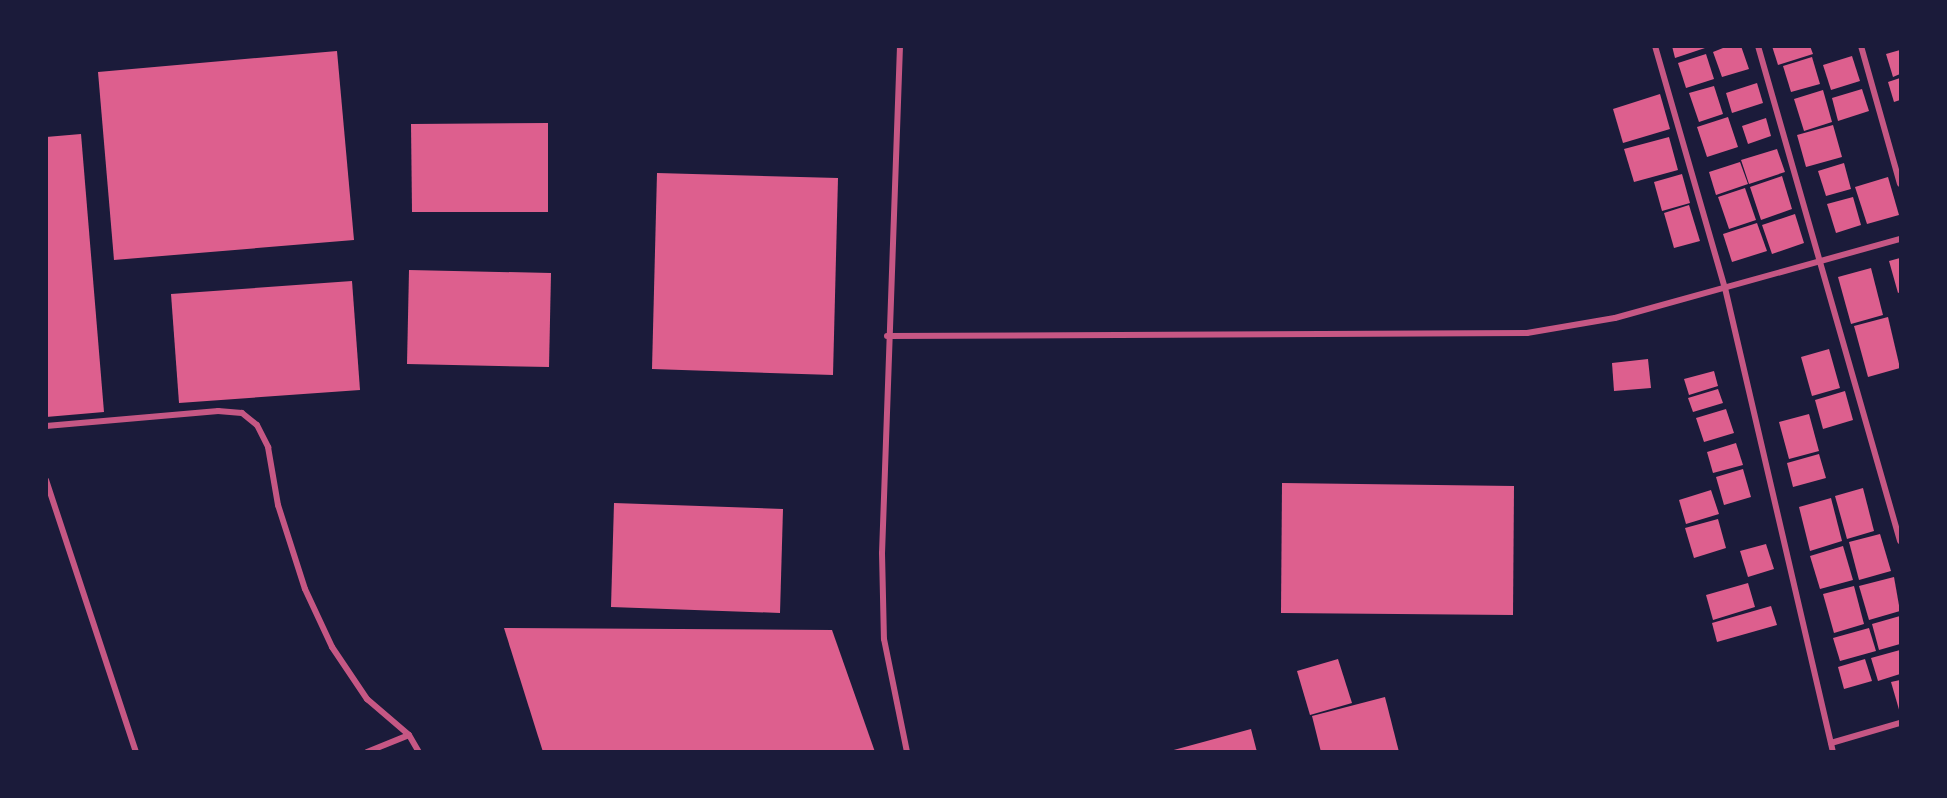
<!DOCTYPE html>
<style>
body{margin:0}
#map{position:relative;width:1947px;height:798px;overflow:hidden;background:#1b1b3a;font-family:Lato,sans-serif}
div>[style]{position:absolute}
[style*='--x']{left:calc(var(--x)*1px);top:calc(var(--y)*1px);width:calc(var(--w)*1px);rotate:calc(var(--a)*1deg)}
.building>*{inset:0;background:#dd5f8e}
.minor>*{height:6px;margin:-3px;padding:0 3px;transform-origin:3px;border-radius:3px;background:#c65784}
span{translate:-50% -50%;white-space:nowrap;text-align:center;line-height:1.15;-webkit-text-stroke:4.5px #1b1b3a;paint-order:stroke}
.frame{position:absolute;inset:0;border:48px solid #1b1b3a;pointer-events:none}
</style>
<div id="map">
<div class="building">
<i style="clip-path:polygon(1672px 46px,1708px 46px,1708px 47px,1675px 58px)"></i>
<i style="clip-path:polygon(1728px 46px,1741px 46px,1749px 69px,1722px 77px,1713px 52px)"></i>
<i style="clip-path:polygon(1772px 46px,1810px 46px,1813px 54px,1778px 65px)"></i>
<i style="clip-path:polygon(1900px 50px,1900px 74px,1893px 77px,1886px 54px)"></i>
<i style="clip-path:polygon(337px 51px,354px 240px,114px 260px,98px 72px)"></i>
<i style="clip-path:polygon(1706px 54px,1714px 79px,1686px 88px,1678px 63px)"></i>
<i style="clip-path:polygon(1852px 56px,1860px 81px,1831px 90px,1823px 65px)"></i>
<i style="clip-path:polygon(1812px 57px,1820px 84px,1791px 92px,1783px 66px)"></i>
<i style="clip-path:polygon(1900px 78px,1900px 100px,1894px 102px,1888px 82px)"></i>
<i style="clip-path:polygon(1757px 83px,1763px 103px,1732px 113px,1726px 93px)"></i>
<i style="clip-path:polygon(1714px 86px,1723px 114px,1699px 122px,1689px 93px)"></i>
<i style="clip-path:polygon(1862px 89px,1869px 111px,1838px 121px,1832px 98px)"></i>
<i style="clip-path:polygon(1823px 90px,1832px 122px,1804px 131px,1794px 99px)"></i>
<i style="clip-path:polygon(1660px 94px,1670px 129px,1623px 143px,1613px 109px)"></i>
<i style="clip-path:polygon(1728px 117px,1738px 147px,1707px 157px,1697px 127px)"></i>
<i style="clip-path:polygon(1766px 118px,1771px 136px,1748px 144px,1742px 126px)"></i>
<i style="clip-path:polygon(548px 123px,548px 212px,412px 212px,411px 124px)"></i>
<i style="clip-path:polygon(1833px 125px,1842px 157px,1806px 167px,1797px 135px)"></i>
<i style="clip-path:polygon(81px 134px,104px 412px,46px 417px,46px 137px)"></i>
<i style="clip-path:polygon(1669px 137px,1678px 170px,1634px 182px,1624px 149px)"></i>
<i style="clip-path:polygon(1777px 149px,1785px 172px,1749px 184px,1741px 160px)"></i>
<i style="clip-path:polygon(1740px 162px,1748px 184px,1716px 195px,1709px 172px)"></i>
<i style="clip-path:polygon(1844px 163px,1851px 189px,1826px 196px,1818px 171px)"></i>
<i style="clip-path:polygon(657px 173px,838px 178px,833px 375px,652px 369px)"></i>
<i style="clip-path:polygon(1682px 174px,1690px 203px,1662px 211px,1654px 182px)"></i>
<i style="clip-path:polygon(1782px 176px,1792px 209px,1761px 220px,1750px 187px)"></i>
<i style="clip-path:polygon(1888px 177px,1899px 215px,1867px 224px,1855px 187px)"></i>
<i style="clip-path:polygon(1745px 188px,1756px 220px,1729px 229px,1718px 197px)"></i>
<i style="clip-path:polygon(1853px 197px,1861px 225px,1836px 233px,1827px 204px)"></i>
<i style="clip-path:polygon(1689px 205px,1700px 241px,1674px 248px,1664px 213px)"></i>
<i style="clip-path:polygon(1795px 214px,1804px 243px,1772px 254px,1762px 225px)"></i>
<i style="clip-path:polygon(1757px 223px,1767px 251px,1732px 262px,1723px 234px)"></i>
<i style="clip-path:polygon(1900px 258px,1900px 292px,1898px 293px,1889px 261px)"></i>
<i style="clip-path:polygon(1871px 268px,1883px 315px,1851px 324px,1838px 277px)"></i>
<i style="clip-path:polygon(409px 270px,551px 273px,549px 367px,407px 364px)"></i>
<i style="clip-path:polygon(352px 281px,360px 390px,179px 403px,171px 294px)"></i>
<i style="clip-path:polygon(1888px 317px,1900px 368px,1868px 377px,1854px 326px)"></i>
<i style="clip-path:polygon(1829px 349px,1840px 388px,1812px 396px,1801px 357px)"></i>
<i style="clip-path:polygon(1648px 359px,1651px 388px,1614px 391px,1612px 363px)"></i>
<i style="clip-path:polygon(1714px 371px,1718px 386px,1689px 395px,1684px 379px)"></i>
<i style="clip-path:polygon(1718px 389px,1723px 403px,1693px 412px,1688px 398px)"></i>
<i style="clip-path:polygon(1845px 391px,1853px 420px,1823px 429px,1815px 400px)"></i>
<i style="clip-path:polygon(1726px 409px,1734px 433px,1704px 442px,1696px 418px)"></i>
<i style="clip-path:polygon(1809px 414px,1819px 451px,1789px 459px,1779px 422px)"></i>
<i style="clip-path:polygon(1736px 443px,1743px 465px,1713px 473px,1707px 452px)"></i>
<i style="clip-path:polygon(1819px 454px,1826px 478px,1793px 487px,1787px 463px)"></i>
<i style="clip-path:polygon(1743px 469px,1751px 497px,1724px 505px,1716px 477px)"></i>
<i style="clip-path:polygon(1282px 483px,1514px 486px,1513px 615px,1281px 613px)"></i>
<i style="clip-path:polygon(1863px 488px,1874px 531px,1847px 539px,1835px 496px)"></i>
<i style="clip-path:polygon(1711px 490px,1719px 514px,1686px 524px,1679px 500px)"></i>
<i style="clip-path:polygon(1831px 498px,1842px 541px,1810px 551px,1799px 507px)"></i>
<i style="clip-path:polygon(614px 503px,783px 509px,780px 613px,611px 607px)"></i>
<i style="clip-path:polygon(1718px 519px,1726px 548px,1694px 558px,1685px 528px)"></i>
<i style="clip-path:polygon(1880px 534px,1891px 571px,1859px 580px,1849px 542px)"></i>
<i style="clip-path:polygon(1766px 544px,1774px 569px,1748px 577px,1740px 551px)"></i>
<i style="clip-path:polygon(1843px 546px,1853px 580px,1820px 589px,1810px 556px)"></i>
<i style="clip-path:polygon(1894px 577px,1900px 611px,1869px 620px,1859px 586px)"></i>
<i style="clip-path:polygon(1748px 583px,1755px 607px,1713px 620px,1706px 595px)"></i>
<i style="clip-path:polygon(1854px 586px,1864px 624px,1834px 633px,1823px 594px)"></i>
<i style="clip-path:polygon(1771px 606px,1777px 625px,1717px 642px,1712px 623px)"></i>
<i style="clip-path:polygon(1900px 616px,1900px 644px,1879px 650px,1872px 624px)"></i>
<i style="clip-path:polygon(504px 628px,832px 630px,875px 752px,543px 752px)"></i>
<i style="clip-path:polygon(1869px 628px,1876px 651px,1840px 661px,1833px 638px)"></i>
<i style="clip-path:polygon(1900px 650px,1900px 674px,1878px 681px,1871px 658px)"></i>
<i style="clip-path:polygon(1338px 659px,1352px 703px,1310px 715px,1297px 671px)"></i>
<i style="clip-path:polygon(1865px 659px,1872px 681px,1844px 689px,1838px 667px)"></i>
<i style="clip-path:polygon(1900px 680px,1900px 713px,1891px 682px)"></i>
<i style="clip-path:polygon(1385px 697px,1399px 752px,1321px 752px,1312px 716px)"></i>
<i style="clip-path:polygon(1251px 729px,1257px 752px,1170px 752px,1170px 751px)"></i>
</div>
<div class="minor">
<i style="--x:900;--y:46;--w:507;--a:92.03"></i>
<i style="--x:882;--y:553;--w:86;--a:88.7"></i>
<i style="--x:884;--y:639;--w:115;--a:78.5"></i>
<i style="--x:1655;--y:46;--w:252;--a:73.9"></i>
<i style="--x:1725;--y:288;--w:476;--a:76.9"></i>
<i style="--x:1758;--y:46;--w:515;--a:73.99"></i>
<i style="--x:1861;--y:46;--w:143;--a:74.2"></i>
<i style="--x:887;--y:336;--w:640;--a:-0.27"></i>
<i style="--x:1527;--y:333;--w:89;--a:-9.7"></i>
<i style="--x:1615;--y:318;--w:296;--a:-15.5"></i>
<i style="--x:46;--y:426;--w:173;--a:-5"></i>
<i style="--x:218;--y:411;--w:24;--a:5"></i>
<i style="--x:242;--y:413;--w:19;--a:39"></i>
<i style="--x:257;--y:425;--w:25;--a:63"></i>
<i style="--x:268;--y:447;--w:59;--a:80.2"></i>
<i style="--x:278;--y:505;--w:88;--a:72.2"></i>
<i style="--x:305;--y:589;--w:64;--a:65"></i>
<i style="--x:332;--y:647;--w:63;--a:56.1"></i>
<i style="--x:367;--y:699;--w:55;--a:40.6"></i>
<i style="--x:409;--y:735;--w:20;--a:60"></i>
<i style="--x:46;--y:480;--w:287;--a:71.7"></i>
<i style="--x:1831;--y:743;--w:72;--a:-16.2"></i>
<i style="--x:367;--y:752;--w:45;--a:-22"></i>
</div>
<div class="frame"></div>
</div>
